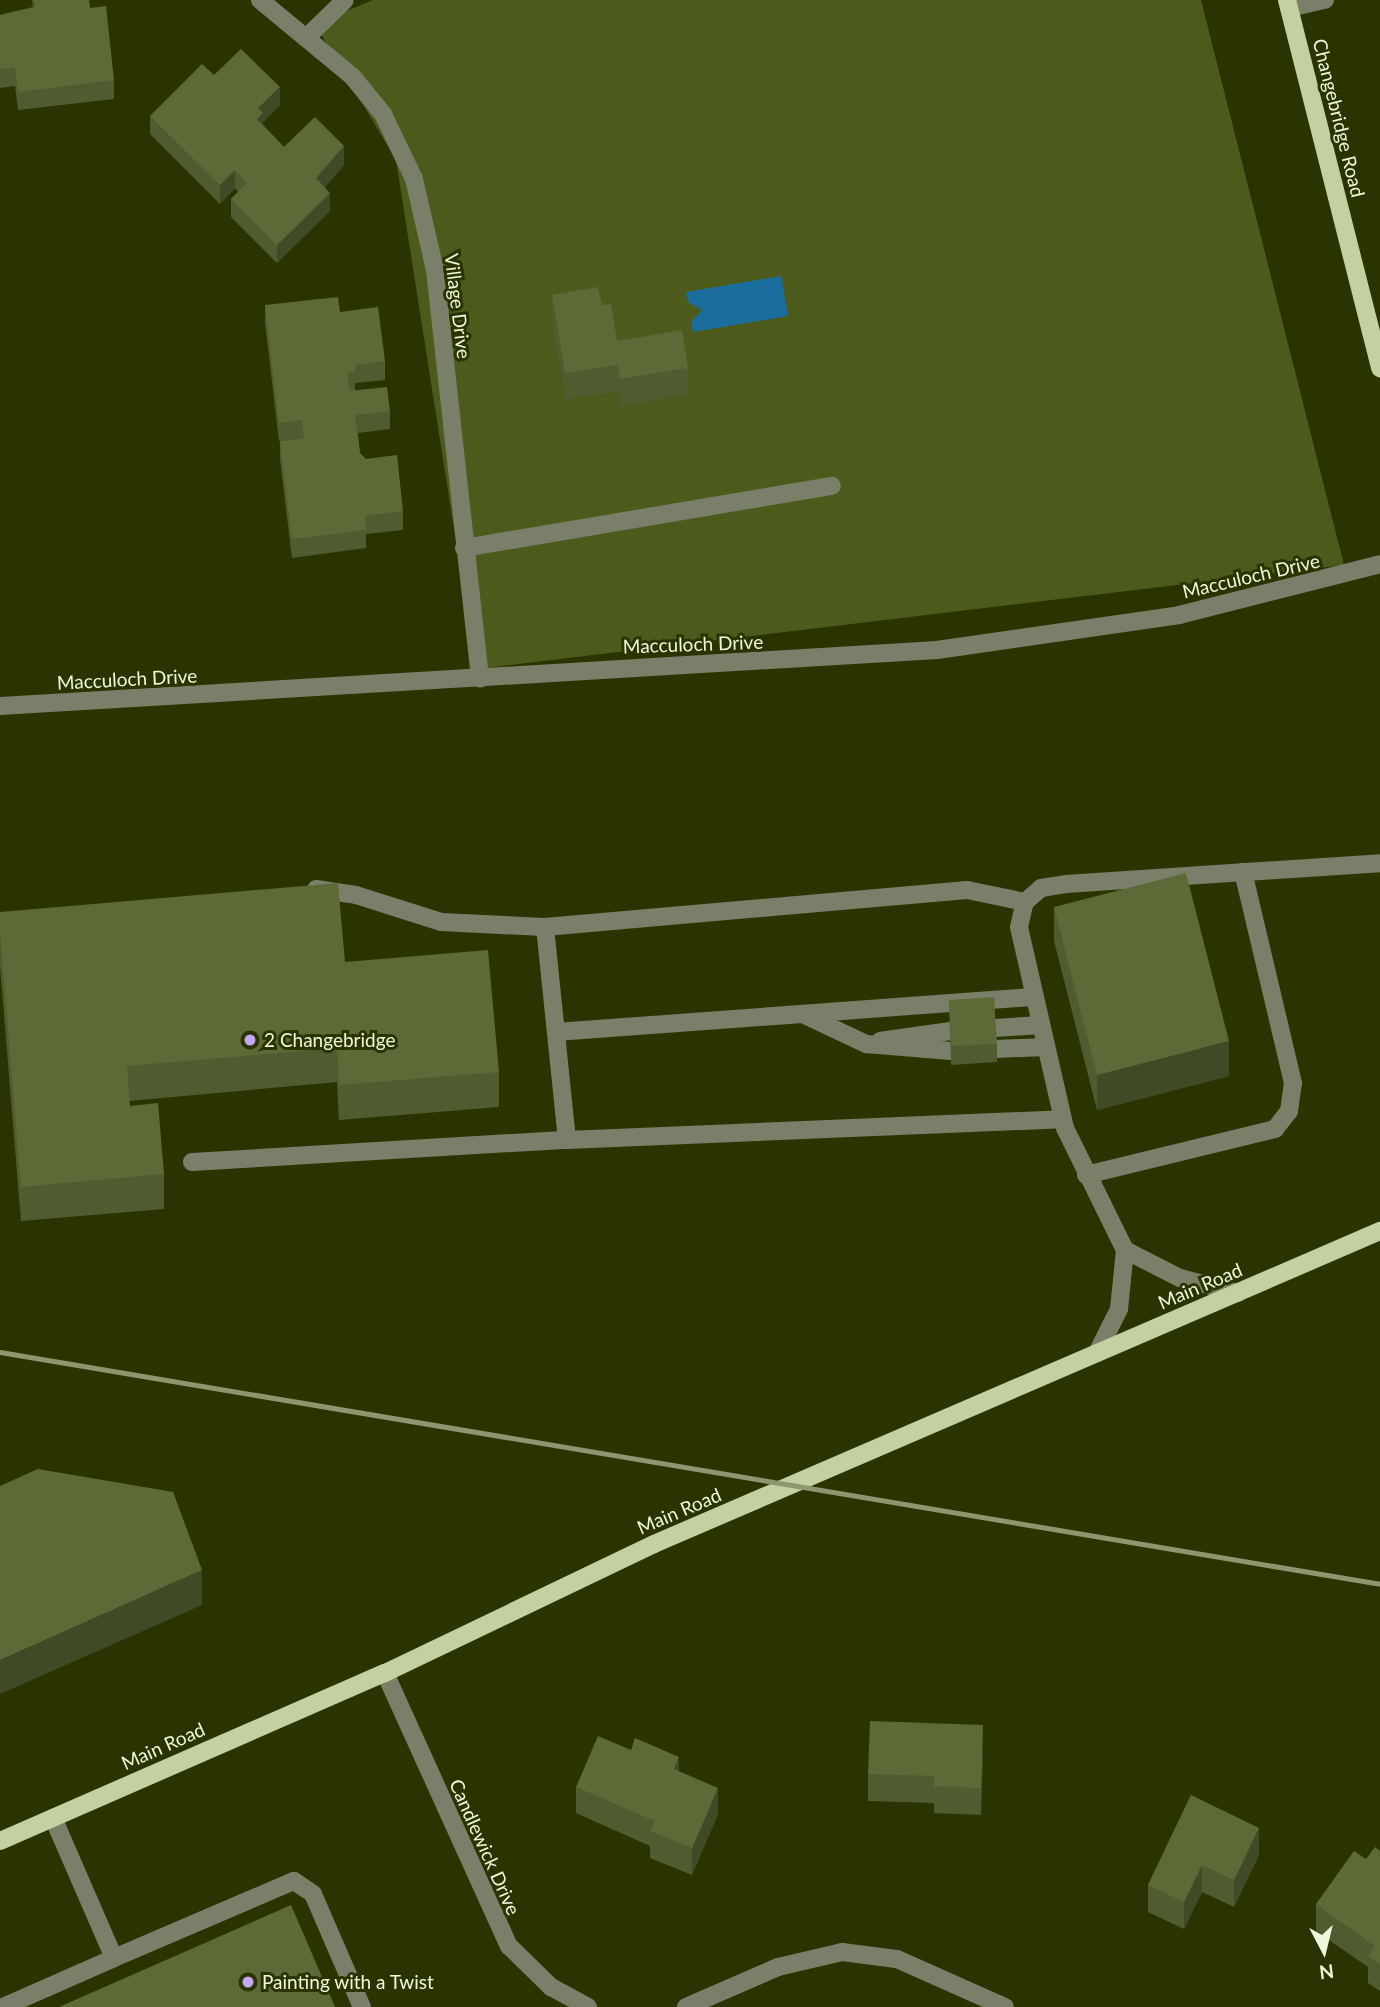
<!DOCTYPE html>
<style>
body{margin:0}
#map{position:relative;width:1380px;height:2007px;overflow:hidden;background:#2a3400;font-family:Lato,sans-serif}
div>[style]{position:absolute}
[style*='--x']{left:calc(var(--x)*1px);top:calc(var(--y)*1px);width:calc(var(--w)*1px);rotate:calc(var(--a)*1deg)}
.green>*{inset:0;background:#4c5a1c}
.water>*{inset:0;background:#1b6d9d}
.minor>*{height:18px;margin:-9px;padding:0 9px;transform-origin:9px;border-radius:9px;background:#797f69}
.major>*{height:18px;margin:-9px;padding:0 9px;transform-origin:9px;border-radius:9px;background:#c3d0a2}
.rail>*{height:5px;margin:-2.5px;padding:0 2.5px;transform-origin:2.5px;border-radius:2.5px;background:#8d966e}
.wall>*{inset:0;background:#505b30}
.shaded-wall>*{inset:0;background:#414a27}
.building>*{inset:0;background:#5d6a38}
.dots>*{width:19px;height:19px;translate:-50% -50%;box-sizing:border-box;border:4px solid #2a3400;border-radius:50%}
span{translate:-50% -50%;white-space:nowrap;text-align:center;line-height:1.15;-webkit-text-stroke:6px #2a3400;paint-order:stroke}
.street-label{font-size:19px;color:#eef7db}
.poi-label{font-size:19px;color:#eef7db}
.left{translate:0 -50%;text-align:left}
.north{position:absolute;left:1289px;top:1916px;width:70px;height:70px;-webkit-text-stroke:5px #2a3400;paint-order:stroke;rotate:173deg;font-size:19px;font-weight:700;line-height:28px;text-align:center;color:#eef7db}
.north::after{content:'';display:block;margin:auto;width:24px;height:32px;background:#eef7db;clip-path:polygon(50% 0,100% 100%,50% 72%,0 100%)}
</style>
<div id="map">
<div class="green">
<i style="clip-path:polygon(373px 0,1201px 0,1344px 565px,476px 669px,396px 160px,315px 24px)"></i>
</div>
<div class="water">
<i style="clip-path:polygon(781px 276px,788px 316px,693px 332px,691px 322px,702px 310px,688px 302px,686px 292px)"></i>
</div>
<div class="minor">
<i style="--x:260;--y:0;--w:119;--a:39.6"></i>
<i style="--x:352;--y:76;--w:49;--a:50.8"></i>
<i style="--x:383;--y:114;--w:72;--a:64.5"></i>
<i style="--x:414;--y:179;--w:93;--a:77"></i>
<i style="--x:435;--y:270;--w:411;--a:83.7"></i>
<i style="--x:1289;--y:8;--w:37;--a:-13"></i>
<i style="--x:306;--y:38;--w:54;--a:-44.3"></i>
<i style="--x:464;--y:548;--w:373;--a:-9.6"></i>
<i style="--x:0;--y:706;--w:939;--a:-3.42"></i>
<i style="--x:937;--y:650;--w:245;--a:-8.2"></i>
<i style="--x:1179;--y:615;--w:207;--a:-14.2"></i>
<i style="--x:316;--y:889;--w:40;--a:8.5"></i>
<i style="--x:356;--y:895;--w:89;--a:17.6"></i>
<i style="--x:441;--y:922;--w:104;--a:2.8"></i>
<i style="--x:1025;--y:902;--w:59;--a:-168.3"></i>
<i style="--x:967;--y:890;--w:424;--a:175"></i>
<i style="--x:545;--y:927;--w:214;--a:84.1"></i>
<i style="--x:567;--y:1140;--w:495;--a:-2.4"></i>
<i style="--x:805;--y:1015;--w:68;--a:25.4"></i>
<i style="--x:866;--y:1044;--w:85;--a:4.7"></i>
<i style="--x:995;--y:1028;--w:46;--a:-3.7"></i>
<i style="--x:556;--y:1032;--w:480;--a:-4.2"></i>
<i style="--x:880;--y:1041;--w:71;--a:-8.1"></i>
<i style="--x:996;--y:1049;--w:50;--a:-2.3"></i>
<i style="--x:192;--y:1162;--w:376;--a:-3.4"></i>
<i style="--x:1086;--y:1175;--w:195;--a:-13.7"></i>
<i style="--x:1275;--y:1129;--w:23;--a:-52"></i>
<i style="--x:1289;--y:1111;--w:28;--a:-82"></i>
<i style="--x:1293;--y:1083;--w:217;--a:-103.3"></i>
<i style="--x:1125;--y:1250;--w:62;--a:27"></i>
<i style="--x:1180;--y:1278;--w:60;--a:14.5"></i>
<i style="--x:1097;--y:1353;--w:49;--a:-63.4"></i>
<i style="--x:1119;--y:1309;--w:59;--a:-84.2"></i>
<i style="--x:1125;--y:1250;--w:136;--a:-116.2"></i>
<i style="--x:1065;--y:1128;--w:206;--a:-102.9"></i>
<i style="--x:1019;--y:927;--w:26;--a:-77"></i>
<i style="--x:1025;--y:902;--w:21;--a:-41"></i>
<i style="--x:1041;--y:888;--w:25;--a:-9"></i>
<i style="--x:1066;--y:884;--w:315;--a:-3.8"></i>
<i style="--x:385;--y:1673;--w:300;--a:65.6"></i>
<i style="--x:509;--y:1946;--w:59;--a:44.3"></i>
<i style="--x:551;--y:1987;--w:42;--a:28.4"></i>
<i style="--x:114;--y:1958;--w:196;--a:-23.2"></i>
<i style="--x:294;--y:1881;--w:23;--a:34"></i>
<i style="--x:313;--y:1894;--w:123;--a:66.6"></i>
<i style="--x:3;--y:2007;--w:121;--a:-23.8"></i>
<i style="--x:114;--y:1958;--w:153;--a:-113.5"></i>
<i style="--x:686;--y:2007;--w:100;--a:-23.5"></i>
<i style="--x:778;--y:1967;--w:66;--a:-13.2"></i>
<i style="--x:842;--y:1952;--w:55;--a:7.3"></i>
<i style="--x:897;--y:1959;--w:118;--a:24"></i>
</div>
<div class="major">
<i style="--x:1287;--y:0;--w:380;--a:75.8"></i>
<i style="--x:0;--y:1841;--w:420;--a:-23.6"></i>
<i style="--x:385;--y:1673;--w:298;--a:-25.6"></i>
<i style="--x:654;--y:1544;--w:791;--a:-23.32"></i>
</div>
<div class="rail">
<i style="--x:0;--y:1352;--w:1399;--a:9.54"></i>
</div>
<div class="wall">
<i style="clip-path:polygon(32px 0,89px 0,90px 8px,114px 80px,114px 99px,18px 110px,15px 86px,0 88px,0 15px,33px 7px)"></i>
<i style="clip-path:polygon(214px 75px,280px 105px,263px 122px,263px 125px,284px 147px,344px 165px,325px 187px,330px 211px,277px 263px,231px 217px,231px 199px,238px 192px,235px 188px,220px 204px,150px 134px,150px 116px)"></i>
<i style="clip-path:polygon(552px 295px,602px 305px,617px 341px,688px 368px,688px 395px,620px 406px,618px 391px,565px 400px,552px 322px)"></i>
<i style="clip-path:polygon(265px 305px,340px 312px,385px 361px,385px 380px,355px 383px,355px 390px,390px 411px,390px 429px,358px 433px,360px 453px,403px 511px,403px 530px,366px 534px,366px 548px,292px 558px,280px 459px,280px 441px,302px 438px,279px 441px,265px 323px)"></i>
<i style="clip-path:polygon(1054px 907px,1229px 1076px,1097px 1110px,1054px 941px)"></i>
<i style="clip-path:polygon(0 912px,345px 962px,499px 1072px,499px 1107px,339px 1120px,337px 1082px,129px 1101px,130px 1106px,164px 1174px,164px 1209px,21px 1221px,0 966px)"></i>
<i style="clip-path:polygon(949px 1000px,997px 1044px,997px 1062px,951px 1065px)"></i>
<i style="clip-path:polygon(983px 1752px,981px 1815px,934px 1813px,934px 1803px,868px 1801px,868px 1774px)"></i>
<i style="clip-path:polygon(679px 1771px,718px 1814px,692px 1875px,650px 1858px,650px 1846px,576px 1813px,576px 1787px)"></i>
<i style="clip-path:polygon(1191px 1795px,1259px 1855px,1234px 1907px,1202px 1892px,1184px 1929px,1148px 1912px,1148px 1885px)"></i>
<i style="clip-path:polygon(1380px 1851px,1380px 1991px,1368px 1983px,1368px 1967px,1316px 1931px,1316px 1904px,1366px 1859px)"></i>
</div>
<div class="shaded-wall">
<i style="clip-path:polygon(280px 87px,280px 105px,263px 122px,263px 131px,257px 137px,258px 108px)"></i>
<i style="clip-path:polygon(344px 146px,344px 165px,316px 197px,316px 178px)"></i>
<i style="clip-path:polygon(235px 170px,235px 188px,220px 204px,220px 185px)"></i>
<i style="clip-path:polygon(330px 193px,330px 211px,277px 263px,277px 245px)"></i>
<i style="clip-path:polygon(1229px 1041px,1229px 1076px,1097px 1110px,1097px 1075px)"></i>
<i style="clip-path:polygon(202px 1570px,202px 1605px,0 1694px,0 1660px)"></i>
<i style="clip-path:polygon(983px 1725px,983px 1752px,981px 1815px,981px 1788px)"></i>
<i style="clip-path:polygon(679px 1757px,679px 1784px,674px 1769px)"></i>
<i style="clip-path:polygon(718px 1788px,718px 1814px,692px 1875px,692px 1848px)"></i>
<i style="clip-path:polygon(1259px 1828px,1259px 1855px,1234px 1907px,1234px 1880px)"></i>
<i style="clip-path:polygon(1202px 1865px,1202px 1892px,1184px 1929px,1184px 1902px)"></i>
</div>
<div class="building">
<i style="clip-path:polygon(34px 0,89px 0,90px 8px,106px 6px,114px 80px,18px 92px,15px 68px,0 69px,0 15px,35px 7px)"></i>
<i style="clip-path:polygon(241px 49px,280px 87px,258px 108px,263px 113px,257px 119px,284px 147px,315px 117px,344px 146px,316px 178px,330px 193px,277px 245px,231px 199px,247px 183px,235px 170px,220px 185px,150px 116px,202px 64px,214px 75px)"></i>
<i style="clip-path:polygon(598px 287px,602px 305px,611px 304px,617px 341px,682px 330px,688px 368px,620px 379px,618px 365px,565px 373px,552px 295px)"></i>
<i style="clip-path:polygon(338px 297px,340px 312px,378px 307px,385px 361px,355px 365px,355px 372px,347px 373px,349px 391px,387px 387px,390px 411px,355px 415px,360px 453px,366px 459px,397px 455px,403px 511px,365px 516px,366px 530px,292px 539px,280px 441px,304px 439px,302px 420px,279px 423px,265px 305px)"></i>
<i style="clip-path:polygon(1186px 873px,1229px 1041px,1097px 1075px,1054px 907px)"></i>
<i style="clip-path:polygon(338px 883px,345px 962px,488px 950px,499px 1072px,339px 1085px,337px 1048px,127px 1066px,130px 1106px,158px 1103px,164px 1174px,21px 1187px,0 932px,0 912px)"></i>
<i style="clip-path:polygon(994px 997px,997px 1044px,951px 1046px,949px 1000px)"></i>
<i style="clip-path:polygon(38px 1469px,173px 1492px,202px 1570px,0 1660px,0 1486px)"></i>
<i style="clip-path:polygon(870px 1721px,983px 1725px,981px 1788px,934px 1786px,934px 1776px,868px 1774px)"></i>
<i style="clip-path:polygon(598px 1736px,631px 1750px,635px 1738px,679px 1757px,674px 1769px,718px 1788px,692px 1848px,650px 1831px,655px 1821px,576px 1787px)"></i>
<i style="clip-path:polygon(1191px 1795px,1259px 1828px,1234px 1880px,1202px 1865px,1184px 1902px,1148px 1885px)"></i>
<i style="clip-path:polygon(1375px 1847px,1380px 1851px,1380px 1965px,1368px 1956px,1375px 1946px,1316px 1904px,1354px 1851px,1366px 1859px)"></i>
<i style="clip-path:polygon(291px 1905px,335px 2007px,59px 2007px)"></i>
</div>
<div class="dots">
<i style="left:250px;top:1040px;background:#c3a7f2"></i>
<i style="left:248px;top:1982px;background:#c3a7f2"></i>
</div>
<div class="street-label">
<span style="left:1339px;top:118px;rotate:76deg">Changebridge Road</span>
<span style="left:458px;top:306px;rotate:83deg">Village Drive</span>
<span style="left:1251px;top:576px;rotate:-13deg">Macculoch Drive</span>
<span style="left:693px;top:644px;rotate:-2deg">Macculoch Drive</span>
<span style="left:127px;top:679px;rotate:-3deg">Macculoch Drive</span>
<span style="left:1200px;top:1286px;rotate:-23deg">Main Road</span>
<span style="left:679px;top:1511px;rotate:-23deg">Main Road</span>
<span style="left:163px;top:1746px;rotate:-24deg">Main Road</span>
<span style="left:485px;top:1847px;rotate:66deg">Candlewick Drive</span>
</div>
<div class="poi-label">
<span class="left" style="left:264px;top:1040px">2 Changebridge</span>
<span class="left" style="left:262px;top:1982px">Painting with a Twist</span>
</div>
<div class="north">N</div>
</div>
